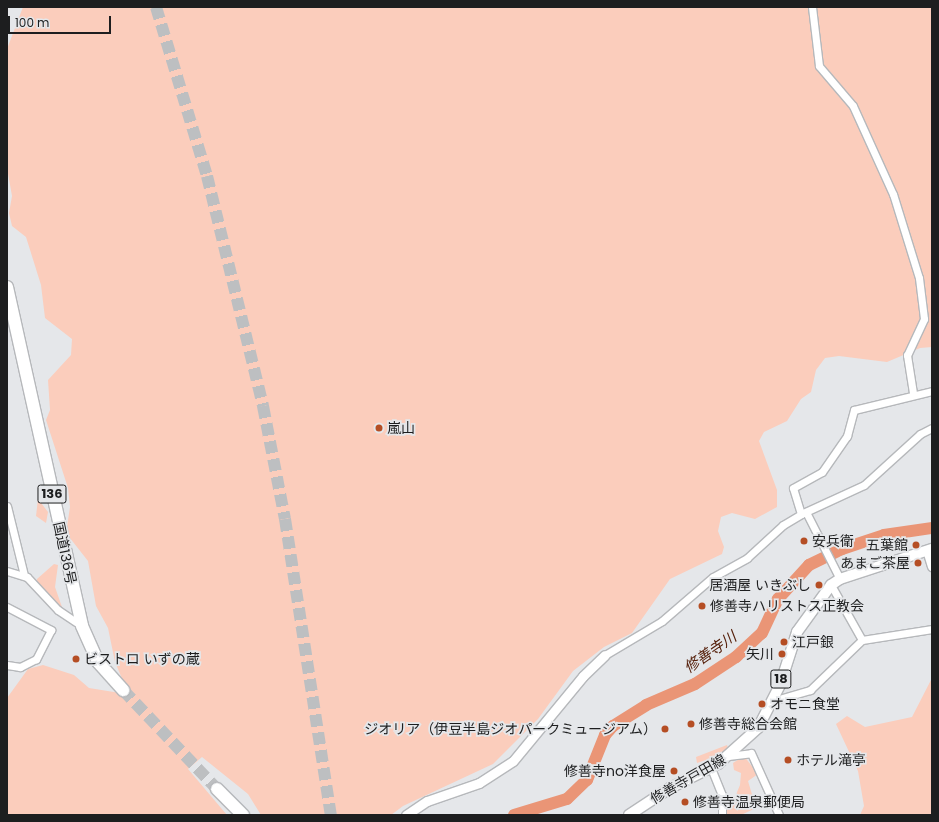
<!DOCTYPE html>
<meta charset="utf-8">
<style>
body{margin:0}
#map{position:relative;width:939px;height:822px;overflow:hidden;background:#e5e7ea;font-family:Poppins,"Noto Sans JP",sans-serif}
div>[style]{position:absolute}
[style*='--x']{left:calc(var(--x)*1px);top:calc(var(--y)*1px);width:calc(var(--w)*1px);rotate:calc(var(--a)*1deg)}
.green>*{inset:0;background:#fbcdbc}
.river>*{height:12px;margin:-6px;padding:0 6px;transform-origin:6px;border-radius:6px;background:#ea9576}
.highway-tunnel>*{height:12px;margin-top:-6px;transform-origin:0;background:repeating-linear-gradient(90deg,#bdbfc1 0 12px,transparent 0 18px)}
.roads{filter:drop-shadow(1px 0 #b6b8bb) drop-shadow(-1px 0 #b6b8bb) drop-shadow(0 1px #b6b8bb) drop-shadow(0 -1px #b6b8bb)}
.street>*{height:7px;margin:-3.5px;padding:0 3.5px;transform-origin:3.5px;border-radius:3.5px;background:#fff}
.secondary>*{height:9px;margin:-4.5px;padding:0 4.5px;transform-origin:4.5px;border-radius:4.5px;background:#fff}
.primary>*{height:10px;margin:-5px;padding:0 5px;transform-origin:5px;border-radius:5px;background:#fff}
.highway>*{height:12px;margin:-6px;padding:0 6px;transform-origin:6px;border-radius:6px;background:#fff}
.dots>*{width:11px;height:11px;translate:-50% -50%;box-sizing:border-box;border:2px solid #e5e7ea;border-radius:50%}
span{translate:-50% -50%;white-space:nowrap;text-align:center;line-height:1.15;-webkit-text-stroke:3.5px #e5e7ea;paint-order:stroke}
.shield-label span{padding:1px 3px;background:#e5e7ea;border:1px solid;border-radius:3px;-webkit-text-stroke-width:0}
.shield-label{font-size:13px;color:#1d1e1f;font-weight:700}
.poi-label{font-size:14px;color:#1d1e1f}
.left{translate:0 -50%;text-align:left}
.right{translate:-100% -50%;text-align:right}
.street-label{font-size:14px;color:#1d1e1f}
.water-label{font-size:15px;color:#56210c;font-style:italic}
.frame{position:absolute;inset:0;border:8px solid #1d1e1f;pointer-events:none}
.scale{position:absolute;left:8px;top:16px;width:103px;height:18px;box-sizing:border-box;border:2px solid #1d1e1f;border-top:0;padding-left:5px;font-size:12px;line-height:14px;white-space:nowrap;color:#1d1e1f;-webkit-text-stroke:3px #e5e7ea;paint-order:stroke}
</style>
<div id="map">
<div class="green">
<i style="clip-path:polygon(23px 7px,932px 7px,932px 347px,920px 348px,887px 362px,839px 356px,825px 358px,816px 370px,811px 392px,801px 399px,787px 421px,764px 432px,759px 441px,777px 490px,777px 507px,755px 519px,732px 513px,721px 517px,718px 531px,724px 547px,722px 554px,670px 579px,632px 633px,604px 647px,573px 671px,538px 719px,493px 764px,403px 806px,391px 815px,261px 815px,248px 794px,202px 757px,188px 769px,227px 815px,7px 815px,7px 698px,28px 669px,43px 665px,74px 675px,89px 688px,120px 693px,126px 688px,115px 662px,108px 628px,96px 606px,88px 561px,66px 533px,70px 507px,68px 488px,46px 420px,50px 410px,48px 380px,71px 355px,72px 339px,45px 318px,41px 285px,26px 237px,12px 226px,9px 213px,12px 196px,7px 168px,7px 49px)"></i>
<i style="clip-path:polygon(38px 499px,48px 512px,46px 523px,36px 516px)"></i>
<i style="clip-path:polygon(54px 564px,58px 565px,55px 587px,63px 610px,37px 583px,37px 579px)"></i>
<i style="clip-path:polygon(932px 678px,932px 815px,860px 815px,864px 806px,858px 771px,836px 724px,847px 716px,865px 727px,912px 717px)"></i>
<i style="clip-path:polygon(727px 745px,728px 748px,721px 755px,697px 763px,696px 757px)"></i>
<i style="clip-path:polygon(744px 756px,758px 774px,748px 781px,756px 808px,741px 815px,724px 815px,726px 800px,735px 797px,740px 785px,741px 773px,734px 770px,733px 763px)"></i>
</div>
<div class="river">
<i style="--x:514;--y:815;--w:55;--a:-16.8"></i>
<i style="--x:567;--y:799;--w:28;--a:-44"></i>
<i style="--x:587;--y:780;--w:48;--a:-68.2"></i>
<i style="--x:605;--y:735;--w:12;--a:-48"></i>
<i style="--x:613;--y:726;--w:39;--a:-32"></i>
<i style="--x:646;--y:705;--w:53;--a:-23.2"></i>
<i style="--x:695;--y:684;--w:49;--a:-33.4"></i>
<i style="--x:736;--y:657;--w:35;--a:-43"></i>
<i style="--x:762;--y:633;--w:38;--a:-65"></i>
<i style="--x:778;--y:599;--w:46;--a:-47.6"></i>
<i style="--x:809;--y:565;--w:37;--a:-26"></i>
<i style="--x:842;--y:549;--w:44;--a:-18.4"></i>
<i style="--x:884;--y:535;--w:49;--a:-8.3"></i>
</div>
<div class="highway-tunnel">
<i style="--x:156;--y:7;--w:177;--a:73.2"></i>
<i style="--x:207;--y:176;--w:237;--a:76.3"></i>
<i style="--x:263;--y:406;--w:115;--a:79"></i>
<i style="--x:285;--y:519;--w:300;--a:81.2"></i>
<i style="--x:123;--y:690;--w:137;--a:46.5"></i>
</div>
<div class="roads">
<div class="street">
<i style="--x:812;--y:7;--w:59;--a:83.2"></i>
<i style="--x:819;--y:66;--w:52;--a:49.6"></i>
<i style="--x:853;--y:106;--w:97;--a:65.6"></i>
<i style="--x:893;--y:194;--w:88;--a:72.8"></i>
<i style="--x:919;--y:278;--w:41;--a:83"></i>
<i style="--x:924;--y:319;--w:40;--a:115"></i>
<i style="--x:907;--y:355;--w:39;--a:81"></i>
<i style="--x:7;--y:506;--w:71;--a:76.2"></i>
<i style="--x:806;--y:512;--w:75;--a:63.1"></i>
<i style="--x:801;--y:514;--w:69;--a:-24.7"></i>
<i style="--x:864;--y:485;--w:76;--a:-42.3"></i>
<i style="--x:920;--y:434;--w:13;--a:-27"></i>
<i style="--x:7;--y:571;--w:21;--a:17"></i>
<i style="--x:27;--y:577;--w:45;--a:46.8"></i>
<i style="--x:58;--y:610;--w:29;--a:34"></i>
<i style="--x:831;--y:585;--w:63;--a:60.6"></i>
<i style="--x:7;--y:607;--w:50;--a:27.6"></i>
<i style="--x:51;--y:630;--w:33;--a:117"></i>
<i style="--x:36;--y:659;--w:18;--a:153"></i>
<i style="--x:20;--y:667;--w:13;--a:-171"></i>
<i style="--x:605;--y:655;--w:66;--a:-30.8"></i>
<i style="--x:662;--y:621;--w:67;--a:-40.8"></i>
<i style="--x:713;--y:577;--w:39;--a:-29"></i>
<i style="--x:747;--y:558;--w:49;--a:-42.5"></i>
<i style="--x:783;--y:525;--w:21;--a:-31"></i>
<i style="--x:801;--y:514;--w:27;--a:-107"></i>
<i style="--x:793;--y:488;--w:33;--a:-29"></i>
<i style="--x:822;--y:472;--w:44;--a:-55.2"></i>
<i style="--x:847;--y:436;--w:27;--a:-75"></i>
<i style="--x:854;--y:410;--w:80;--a:-13.7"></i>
<i style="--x:772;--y:701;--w:40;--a:-16"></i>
<i style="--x:810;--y:690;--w:72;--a:-43.9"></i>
<i style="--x:862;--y:640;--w:71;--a:-8.9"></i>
<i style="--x:728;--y:756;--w:23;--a:-7"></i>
<i style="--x:751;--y:753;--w:68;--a:65.7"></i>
<i style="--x:711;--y:768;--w:29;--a:68"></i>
<i style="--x:722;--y:795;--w:20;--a:90"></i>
</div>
<div class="secondary">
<i style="--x:927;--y:550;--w:17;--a:73"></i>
<i style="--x:406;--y:815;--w:25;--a:-34"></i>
<i style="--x:427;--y:801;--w:55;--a:-19.1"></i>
<i style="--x:479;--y:783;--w:40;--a:-32.9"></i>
<i style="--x:513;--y:761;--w:110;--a:-50.5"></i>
<i style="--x:583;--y:676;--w:30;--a:-44"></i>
</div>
<div class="primary">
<i style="--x:629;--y:815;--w:49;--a:-33.4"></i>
<i style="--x:670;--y:788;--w:54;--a:-26.6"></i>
<i style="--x:718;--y:764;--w:54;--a:-42"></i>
<i style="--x:758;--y:728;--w:48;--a:-62.9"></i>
<i style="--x:780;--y:685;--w:56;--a:-72.2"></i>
<i style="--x:797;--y:632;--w:58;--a:-54.1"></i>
<i style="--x:831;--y:585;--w:11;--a:-34"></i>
<i style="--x:840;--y:579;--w:97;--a:-18.1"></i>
</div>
<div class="highway">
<i style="--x:7;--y:287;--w:347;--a:77.5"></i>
<i style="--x:82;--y:626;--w:39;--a:66"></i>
<i style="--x:98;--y:662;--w:38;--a:48"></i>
<i style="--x:217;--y:789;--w:37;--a:45"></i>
</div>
</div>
<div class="dots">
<i style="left:379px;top:428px;background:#b54e24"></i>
<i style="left:804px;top:541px;background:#b54e24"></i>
<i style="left:916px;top:545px;background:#b54e24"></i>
<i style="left:918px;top:563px;background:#b54e24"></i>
<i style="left:819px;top:585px;background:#b54e24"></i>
<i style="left:702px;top:606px;background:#b54e24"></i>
<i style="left:784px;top:642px;background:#b54e24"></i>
<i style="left:782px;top:654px;background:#b54e24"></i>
<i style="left:76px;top:659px;background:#b54e24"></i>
<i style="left:762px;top:704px;background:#b54e24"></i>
<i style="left:691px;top:724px;background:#b54e24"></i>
<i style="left:665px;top:729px;background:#b54e24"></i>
<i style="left:788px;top:760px;background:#b54e24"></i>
<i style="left:674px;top:771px;background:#b54e24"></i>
<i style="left:685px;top:802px;background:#b54e24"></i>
</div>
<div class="shield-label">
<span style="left:52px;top:494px">136</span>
<span style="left:781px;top:679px">18</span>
</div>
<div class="poi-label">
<span class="left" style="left:387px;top:428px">嵐山</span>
<span class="left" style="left:812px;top:541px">安兵衛</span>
<span class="right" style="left:908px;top:545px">五葉館</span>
<span class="right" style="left:910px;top:563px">あまご茶屋</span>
<span class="right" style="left:811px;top:585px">居酒屋 いきぶし</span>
<span class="left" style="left:710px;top:606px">修善寺ハリストス正教会</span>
<span class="left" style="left:792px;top:642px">江戸銀</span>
<span class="right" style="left:774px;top:654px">矢川</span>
<span class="left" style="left:84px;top:659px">ビストロ いずの蔵</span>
<span class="left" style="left:770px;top:704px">オモニ食堂</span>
<span class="left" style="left:699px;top:724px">修善寺総合会館</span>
<span class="right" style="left:657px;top:729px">ジオリア（伊豆半島ジオパークミュージアム）</span>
<span class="left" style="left:796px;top:760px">ホテル滝亭</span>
<span class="right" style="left:666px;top:771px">修善寺no洋食屋</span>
<span class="left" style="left:693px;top:802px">修善寺温泉郵便局</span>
</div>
<div class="street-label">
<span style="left:65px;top:553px;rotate:78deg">国道136号</span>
<span style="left:688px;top:779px;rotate:-30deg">修善寺戸田線</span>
</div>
<div class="water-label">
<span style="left:710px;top:652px;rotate:-35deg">修善寺川</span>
</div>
<div class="frame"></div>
<div class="scale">100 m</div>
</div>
